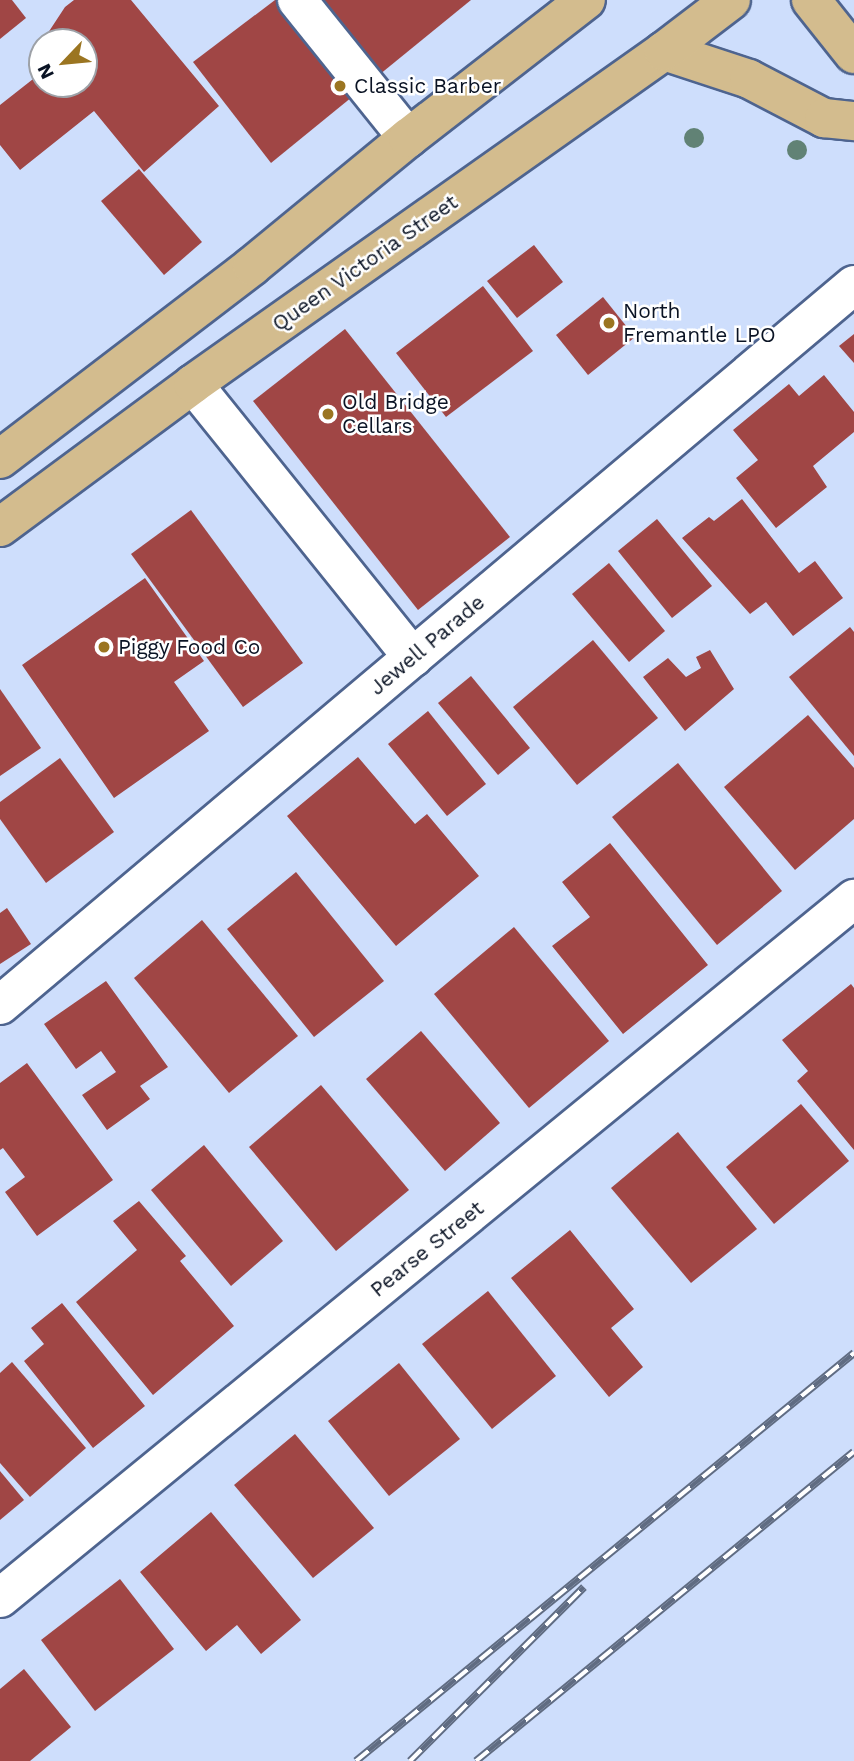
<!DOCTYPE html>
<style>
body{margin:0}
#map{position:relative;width:854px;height:1761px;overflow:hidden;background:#cedefc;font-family:"Work Sans",sans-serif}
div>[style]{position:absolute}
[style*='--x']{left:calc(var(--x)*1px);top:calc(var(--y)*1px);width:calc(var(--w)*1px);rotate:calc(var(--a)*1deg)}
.building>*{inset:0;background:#a04645}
.roads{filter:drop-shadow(2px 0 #4e648f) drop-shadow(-2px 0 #4e648f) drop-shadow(0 2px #4e648f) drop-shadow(0 -2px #4e648f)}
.minor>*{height:38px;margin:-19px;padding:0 19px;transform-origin:19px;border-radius:19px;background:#fff}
.major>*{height:38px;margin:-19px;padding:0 19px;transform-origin:19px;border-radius:19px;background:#d3bc8e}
.rail>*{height:8px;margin-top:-4px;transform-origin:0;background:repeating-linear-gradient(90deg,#fff 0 16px,#606c82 0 32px);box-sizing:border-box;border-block:2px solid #606c82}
.trees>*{width:20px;height:20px;margin:-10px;border-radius:50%;background:#618275}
.dots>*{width:19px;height:19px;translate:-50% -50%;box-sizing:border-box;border:4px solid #fff;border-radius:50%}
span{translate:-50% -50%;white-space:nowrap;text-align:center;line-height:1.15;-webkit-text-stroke:5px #fff;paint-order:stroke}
.poi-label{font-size:21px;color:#0a1324}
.left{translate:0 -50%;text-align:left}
.street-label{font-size:21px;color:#0a1324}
.north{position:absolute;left:28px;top:28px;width:70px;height:70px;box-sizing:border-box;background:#fff;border:2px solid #9da1a7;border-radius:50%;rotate:244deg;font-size:19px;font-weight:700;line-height:28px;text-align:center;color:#0a1324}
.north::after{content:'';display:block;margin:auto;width:24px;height:32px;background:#9b7521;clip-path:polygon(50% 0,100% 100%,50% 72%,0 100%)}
</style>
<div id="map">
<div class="building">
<i style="clip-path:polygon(0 0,12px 0,26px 18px,0 39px)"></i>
<i style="clip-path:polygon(74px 0,131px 0,219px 106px,144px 172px,94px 111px,20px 170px,0 145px,0 105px,42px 72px,42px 84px,84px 84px,84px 42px,42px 42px,65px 7px)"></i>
<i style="clip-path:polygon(275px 0,471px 0,271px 163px,193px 62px)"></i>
<i style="clip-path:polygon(139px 169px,202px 242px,164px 275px,101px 201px)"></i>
<i style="clip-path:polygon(534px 245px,563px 282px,517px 318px,487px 281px)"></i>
<i style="clip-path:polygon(483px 286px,533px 351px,446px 417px,396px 353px)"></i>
<i style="clip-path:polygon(603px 297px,635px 337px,588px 375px,556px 335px)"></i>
<i style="clip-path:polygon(345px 329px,510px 537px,418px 610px,253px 401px)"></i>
<i style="clip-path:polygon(854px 334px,854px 363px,839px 346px)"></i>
<i style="clip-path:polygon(824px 375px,854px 412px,854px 432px,813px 466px,827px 487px,776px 528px,736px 478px,758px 460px,733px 430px,789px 384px,799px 396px)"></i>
<i style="clip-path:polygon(742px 499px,799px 573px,815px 561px,843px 598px,793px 636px,766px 602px,750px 614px,682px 538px,709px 517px,714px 521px)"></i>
<i style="clip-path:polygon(191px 510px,303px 663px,243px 707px,131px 554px)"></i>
<i style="clip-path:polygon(657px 519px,712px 586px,672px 618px,618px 551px)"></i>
<i style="clip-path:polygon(609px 563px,665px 631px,629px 662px,572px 594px)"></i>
<i style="clip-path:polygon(145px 578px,204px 661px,174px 682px,209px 731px,114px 798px,22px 665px)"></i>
<i style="clip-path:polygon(850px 627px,854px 632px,854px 756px,789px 677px)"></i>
<i style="clip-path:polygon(593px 640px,658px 718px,577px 785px,513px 707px)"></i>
<i style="clip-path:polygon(710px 650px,734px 689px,685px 731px,643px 677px,668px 658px,686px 677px,701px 668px,696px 657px)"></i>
<i style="clip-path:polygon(471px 676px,530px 748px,498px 775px,438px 703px)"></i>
<i style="clip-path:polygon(0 689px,41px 748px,0 776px)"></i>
<i style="clip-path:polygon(428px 711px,486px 784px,447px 816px,388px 744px)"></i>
<i style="clip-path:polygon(808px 715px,854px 768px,854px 819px,795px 870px,724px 787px)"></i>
<i style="clip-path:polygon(358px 757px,415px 824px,427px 814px,479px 876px,396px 946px,287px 816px)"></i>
<i style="clip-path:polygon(60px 758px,114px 832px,46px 883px,0 819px,0 802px)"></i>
<i style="clip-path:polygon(678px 763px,782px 891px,717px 945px,612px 817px)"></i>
<i style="clip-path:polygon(610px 843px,708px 965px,623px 1034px,552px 946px,590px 917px,562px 882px)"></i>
<i style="clip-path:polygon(296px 872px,384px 981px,314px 1037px,227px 929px)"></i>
<i style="clip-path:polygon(7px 908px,31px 944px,0 964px,0 913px)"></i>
<i style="clip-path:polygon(202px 920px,298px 1036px,229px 1093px,134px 978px)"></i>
<i style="clip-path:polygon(514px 927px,609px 1041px,529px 1108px,434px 994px)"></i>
<i style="clip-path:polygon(106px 981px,168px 1067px,140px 1086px,150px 1099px,107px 1130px,82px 1095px,116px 1072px,101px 1051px,76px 1069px,44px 1024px)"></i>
<i style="clip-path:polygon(851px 984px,854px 988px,854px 1150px,797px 1081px,808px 1071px,782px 1040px)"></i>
<i style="clip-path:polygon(421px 1031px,500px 1123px,445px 1171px,366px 1079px)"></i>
<i style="clip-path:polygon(27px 1063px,113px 1180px,37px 1236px,5px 1192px,25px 1177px,3px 1148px,0 1150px,0 1083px)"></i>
<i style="clip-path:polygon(321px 1085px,409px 1190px,336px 1251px,249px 1147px)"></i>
<i style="clip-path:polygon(801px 1104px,849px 1161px,774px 1224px,726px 1167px)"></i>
<i style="clip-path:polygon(678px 1132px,757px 1229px,691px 1283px,611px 1188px)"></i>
<i style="clip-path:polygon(204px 1145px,283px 1241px,231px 1286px,151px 1190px)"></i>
<i style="clip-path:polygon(139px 1201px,186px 1256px,180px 1261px,234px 1326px,153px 1395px,76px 1302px,137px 1250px,113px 1221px)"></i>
<i style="clip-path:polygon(570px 1230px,634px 1309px,611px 1328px,643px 1367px,609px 1397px,511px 1278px)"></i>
<i style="clip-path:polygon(488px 1291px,556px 1376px,492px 1429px,422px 1344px)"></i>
<i style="clip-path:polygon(62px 1303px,145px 1406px,93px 1448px,24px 1361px,44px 1344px,31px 1328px)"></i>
<i style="clip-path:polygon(12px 1362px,86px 1448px,30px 1497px,0 1463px,0 1373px)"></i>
<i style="clip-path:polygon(399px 1363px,460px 1439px,389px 1496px,328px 1421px)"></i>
<i style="clip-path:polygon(295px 1434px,374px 1528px,313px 1578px,234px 1485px)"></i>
<i style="clip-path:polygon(0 1471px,24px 1500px,0 1520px)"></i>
<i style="clip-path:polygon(211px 1512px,301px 1620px,261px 1654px,237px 1625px,206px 1651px,140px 1572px)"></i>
<i style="clip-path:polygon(120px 1579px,174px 1649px,95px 1711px,41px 1640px)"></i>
<i style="clip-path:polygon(24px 1669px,71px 1727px,30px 1761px,0 1761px,0 1689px)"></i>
</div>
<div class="roads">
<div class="minor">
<i style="--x:297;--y:0;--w:177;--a:51.2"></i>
<i style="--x:193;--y:384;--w:351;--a:51.2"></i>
<i style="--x:0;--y:1005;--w:1117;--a:-40.13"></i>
<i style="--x:0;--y:1598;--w:1104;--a:-39.3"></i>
</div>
<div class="major">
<i style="--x:811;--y:0;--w:69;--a:51.5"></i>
<i style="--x:664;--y:51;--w:89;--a:18.2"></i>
<i style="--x:749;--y:79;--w:85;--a:27.5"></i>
<i style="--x:824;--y:118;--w:30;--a:6"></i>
<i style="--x:0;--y:459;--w:317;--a:-37.4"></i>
<i style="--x:252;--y:266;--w:202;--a:-39.4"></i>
<i style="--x:408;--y:138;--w:225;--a:-37.8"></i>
<i style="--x:0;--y:527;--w:240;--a:-36.5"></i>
<i style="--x:193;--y:384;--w:577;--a:-35.26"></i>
<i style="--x:664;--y:51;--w:84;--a:-37.3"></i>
</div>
</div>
<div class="rail">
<i style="--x:356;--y:1761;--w:644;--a:-39.33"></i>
<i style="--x:410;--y:1761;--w:246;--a:-45"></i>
<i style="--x:476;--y:1761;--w:488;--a:-39.3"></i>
</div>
<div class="trees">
<i style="left:694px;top:138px"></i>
<i style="left:797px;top:150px"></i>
</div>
<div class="dots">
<i style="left:340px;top:86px;background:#9b7521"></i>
<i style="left:609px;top:323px;background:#9b7521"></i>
<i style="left:328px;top:414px;background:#9b7521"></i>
<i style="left:104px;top:647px;background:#9b7521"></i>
</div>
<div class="poi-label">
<span class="left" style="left:354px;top:86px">Classic Barber</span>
<span class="left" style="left:623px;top:323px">North<br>Fremantle LPO</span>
<span class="left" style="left:342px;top:414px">Old Bridge<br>Cellars</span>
<span class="left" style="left:118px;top:647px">Piggy Food Co</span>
</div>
<div class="street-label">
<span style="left:365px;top:263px;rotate:-35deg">Queen Victoria Street</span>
<span style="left:427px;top:645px;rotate:-40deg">Jewell Parade</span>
<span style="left:427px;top:1249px;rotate:-39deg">Pearse Street</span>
</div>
<div class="north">N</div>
</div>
